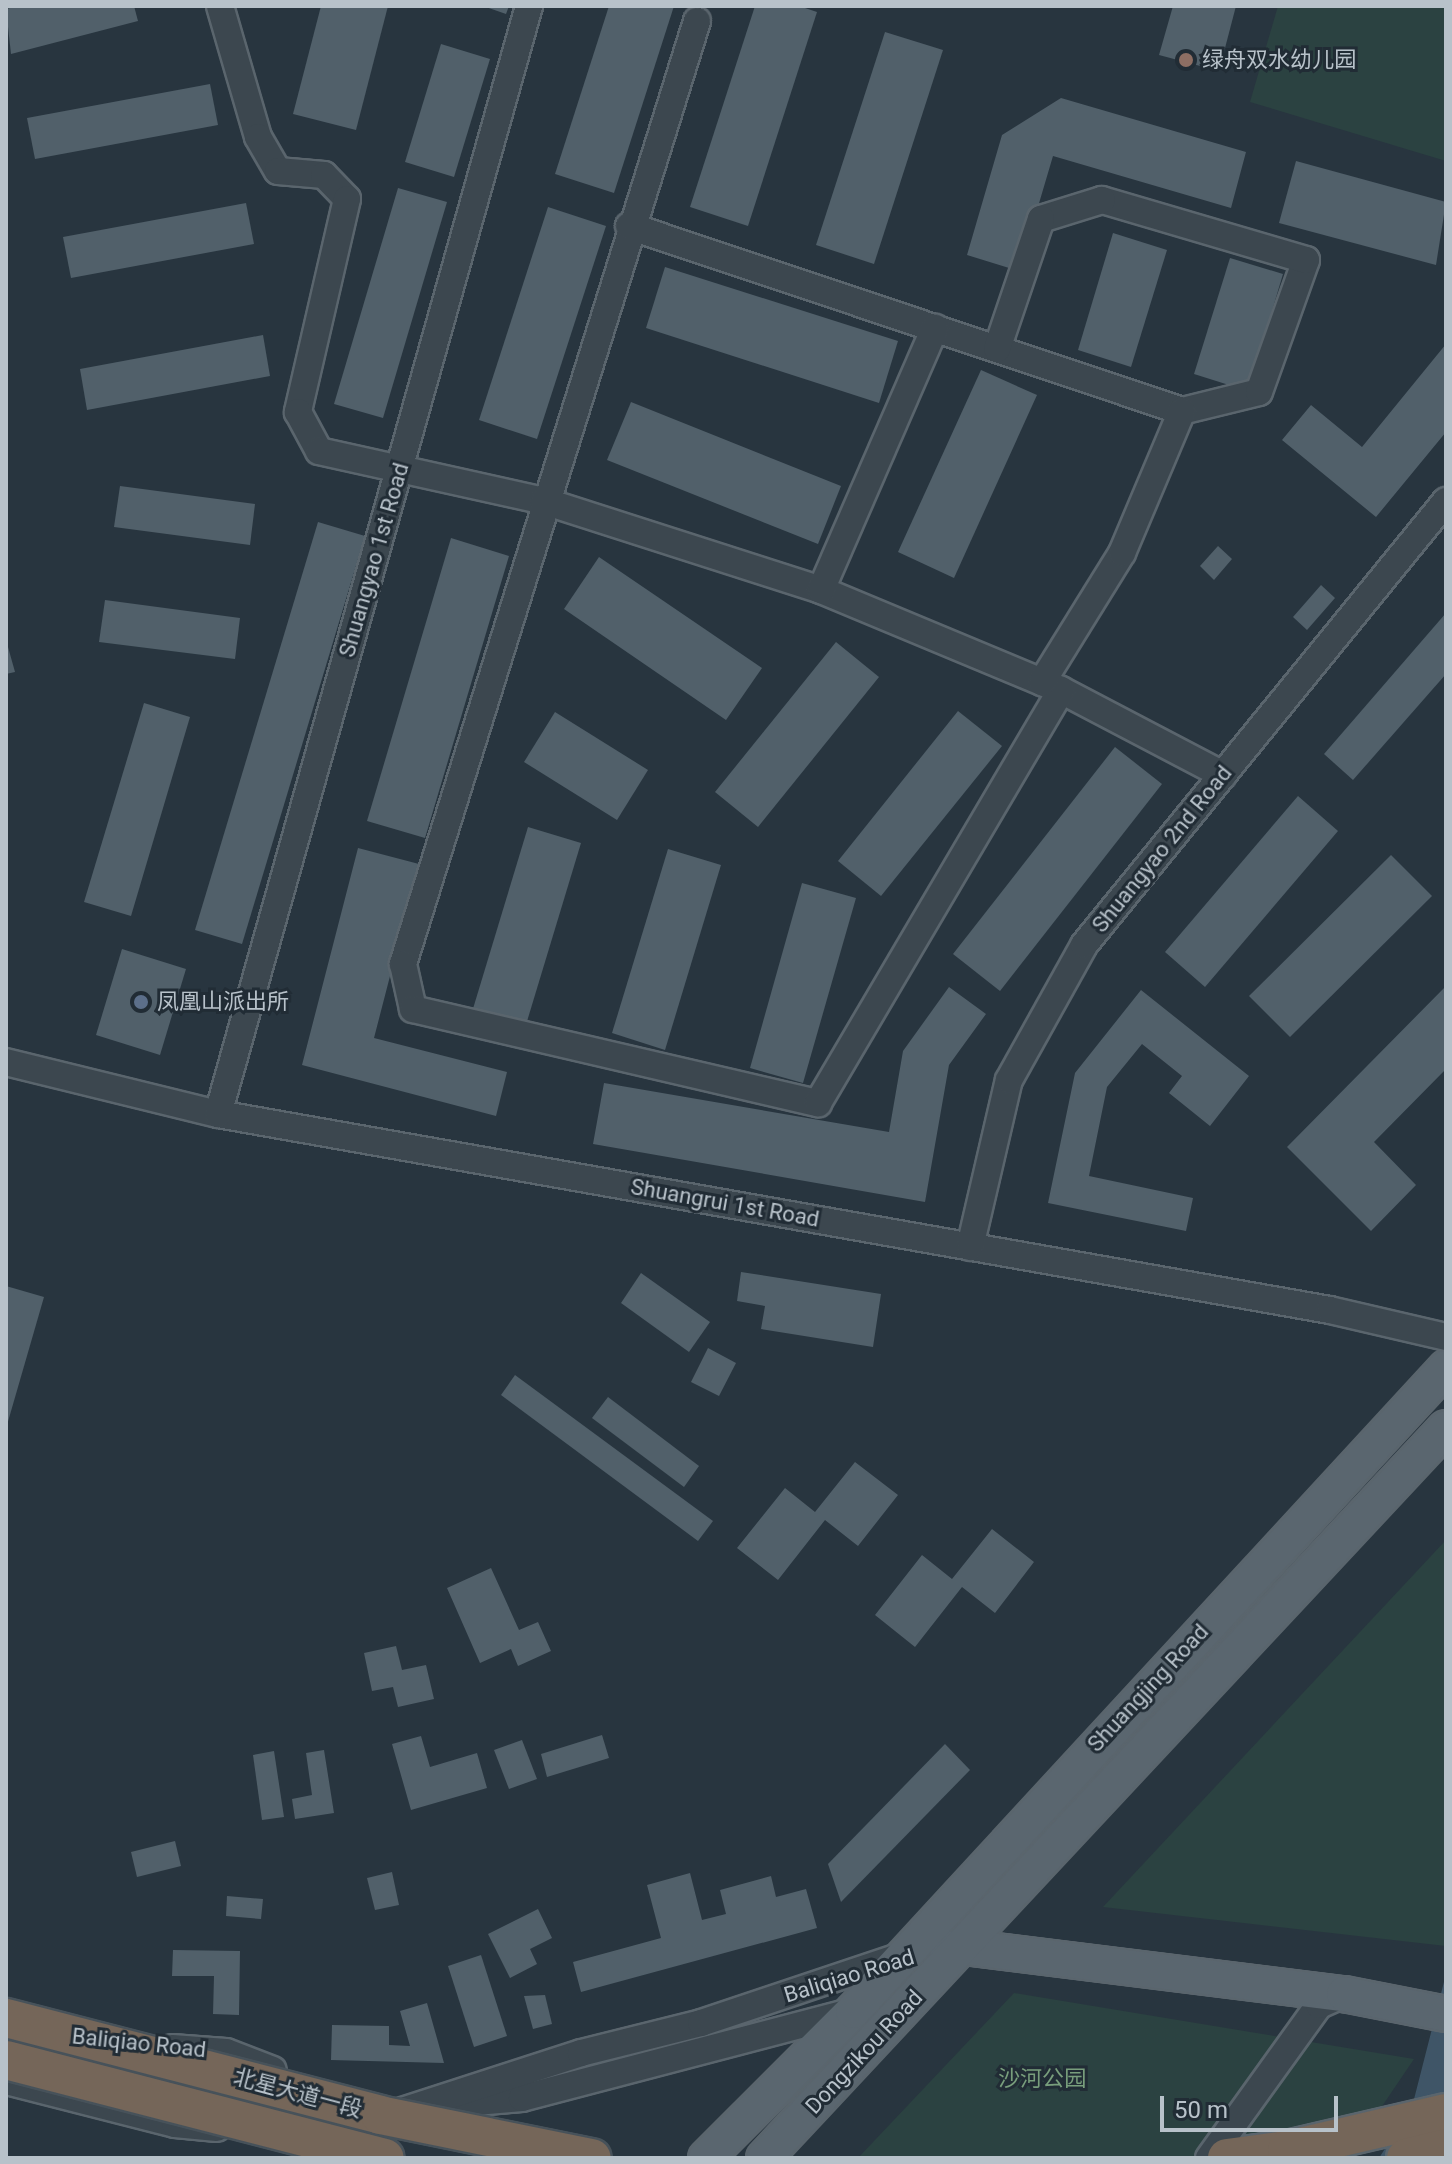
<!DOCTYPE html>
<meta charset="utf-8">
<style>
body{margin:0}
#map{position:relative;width:1452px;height:2164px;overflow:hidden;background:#28353f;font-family:Roboto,"Noto Sans SC",sans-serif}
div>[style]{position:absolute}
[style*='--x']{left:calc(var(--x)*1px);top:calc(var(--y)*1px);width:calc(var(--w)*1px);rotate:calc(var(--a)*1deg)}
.green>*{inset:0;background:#2b4241}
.water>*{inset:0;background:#3f5567}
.building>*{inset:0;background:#51606a}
.roads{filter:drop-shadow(2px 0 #5a656d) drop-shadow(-2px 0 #5a656d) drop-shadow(0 2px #5a656d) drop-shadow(0 -2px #5a656d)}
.minor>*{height:26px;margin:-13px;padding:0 13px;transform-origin:13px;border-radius:13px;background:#3c474f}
.major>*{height:34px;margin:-17px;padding:0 17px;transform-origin:17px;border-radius:17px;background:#5a666f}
.highway>*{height:38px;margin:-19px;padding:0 19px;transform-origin:19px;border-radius:19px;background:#756659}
.bridges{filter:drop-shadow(2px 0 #47525a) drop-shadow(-2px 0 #47525a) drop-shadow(0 2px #47525a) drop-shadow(0 -2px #47525a)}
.highway-bridge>*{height:38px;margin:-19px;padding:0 19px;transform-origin:19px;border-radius:19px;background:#756659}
.dots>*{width:22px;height:22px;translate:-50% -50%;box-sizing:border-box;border:4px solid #212c35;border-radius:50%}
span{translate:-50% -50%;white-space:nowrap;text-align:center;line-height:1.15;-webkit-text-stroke:6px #212c35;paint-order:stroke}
.poi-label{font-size:22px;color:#b8c2ca}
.left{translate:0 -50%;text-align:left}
.street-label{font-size:22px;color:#b8c2ca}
.park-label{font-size:22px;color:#789e7c}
.frame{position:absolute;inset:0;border:8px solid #b8c2ca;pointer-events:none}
.scale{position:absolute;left:1160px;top:2096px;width:178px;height:36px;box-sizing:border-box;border:4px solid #b8c2ca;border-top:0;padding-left:10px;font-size:24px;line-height:28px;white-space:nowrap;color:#b8c2ca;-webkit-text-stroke:6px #212c35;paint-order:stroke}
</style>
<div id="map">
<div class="green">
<i style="clip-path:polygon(1278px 6px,1446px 6px,1446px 161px,1250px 102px)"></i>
<i style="clip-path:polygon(1446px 1540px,1446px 1946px,1103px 1907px)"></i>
<i style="clip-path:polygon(1014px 1993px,1414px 2059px,1347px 2158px,858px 2158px)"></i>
</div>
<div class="water">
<i style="clip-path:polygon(1446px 1974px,1446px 2158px,1379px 2158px,1412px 2107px)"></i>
</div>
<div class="building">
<i style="clip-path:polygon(17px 6px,134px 6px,138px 21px,11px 54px,6px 9px)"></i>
<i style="clip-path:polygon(321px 6px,388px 6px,356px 130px,293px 114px)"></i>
<i style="clip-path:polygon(483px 6px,509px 6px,506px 14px)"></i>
<i style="clip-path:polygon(609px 6px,674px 6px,614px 193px,555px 174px)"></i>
<i style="clip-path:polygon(755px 6px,799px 6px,817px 12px,748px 226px,690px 207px)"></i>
<i style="clip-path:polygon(1173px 6px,1236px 6px,1219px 71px,1159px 55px)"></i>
<i style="clip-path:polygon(885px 32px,943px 50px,874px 264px,816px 245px)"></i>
<i style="clip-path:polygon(441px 44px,490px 59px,454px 177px,405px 162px)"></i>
<i style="clip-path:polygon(210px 84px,218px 125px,35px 159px,27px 118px)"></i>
<i style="clip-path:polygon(1061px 98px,1246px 152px,1231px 208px,1053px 156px,1019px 271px,967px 255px,1002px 135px)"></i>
<i style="clip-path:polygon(1296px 161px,1446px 202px,1436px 265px,1279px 223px)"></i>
<i style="clip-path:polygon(398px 188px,447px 202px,383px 418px,334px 404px)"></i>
<i style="clip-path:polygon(246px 203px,254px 244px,71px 278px,63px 237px)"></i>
<i style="clip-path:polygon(548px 207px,606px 226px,537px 439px,479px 420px)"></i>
<i style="clip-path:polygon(1113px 233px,1167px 250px,1131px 367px,1078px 350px)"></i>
<i style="clip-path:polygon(1230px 258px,1283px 274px,1248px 391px,1194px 374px)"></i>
<i style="clip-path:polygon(665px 267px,898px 341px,879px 403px,646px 328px)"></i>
<i style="clip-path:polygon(263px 335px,270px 376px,87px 410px,80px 369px)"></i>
<i style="clip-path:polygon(1446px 344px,1446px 432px,1376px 517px,1282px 440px,1311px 405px,1362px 447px)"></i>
<i style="clip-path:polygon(981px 370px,1037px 395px,954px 578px,898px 552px)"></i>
<i style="clip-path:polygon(631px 402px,841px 486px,818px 544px,607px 460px)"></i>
<i style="clip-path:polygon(120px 486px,255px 504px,250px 545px,114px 527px)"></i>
<i style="clip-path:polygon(318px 522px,365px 536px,242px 944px,195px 930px)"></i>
<i style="clip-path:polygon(451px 538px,509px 556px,425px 838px,367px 821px)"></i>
<i style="clip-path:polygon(1218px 546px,1232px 559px,1214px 580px,1200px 566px)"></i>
<i style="clip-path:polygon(599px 557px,762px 668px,726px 720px,564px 609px)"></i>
<i style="clip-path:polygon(1321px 585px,1335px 598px,1307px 630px,1293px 617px)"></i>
<i style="clip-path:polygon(105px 600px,240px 618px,235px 659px,99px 642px)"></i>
<i style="clip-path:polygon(1446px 613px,1446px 674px,1353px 780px,1324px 754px)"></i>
<i style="clip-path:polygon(6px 640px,15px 672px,6px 674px)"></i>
<i style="clip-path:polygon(836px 642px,879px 677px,758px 827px,715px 792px)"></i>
<i style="clip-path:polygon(144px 703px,190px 717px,131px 916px,84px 902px)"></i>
<i style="clip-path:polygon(958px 711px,1002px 746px,881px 896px,838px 861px)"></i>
<i style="clip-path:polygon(555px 712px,648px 770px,617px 820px,524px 762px)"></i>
<i style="clip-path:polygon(1115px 747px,1162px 784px,1000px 991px,953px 954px)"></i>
<i style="clip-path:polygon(1298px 796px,1338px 831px,1205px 987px,1165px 952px)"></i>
<i style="clip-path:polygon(528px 827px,581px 843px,525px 1028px,472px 1012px)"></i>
<i style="clip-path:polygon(358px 848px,419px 864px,374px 1038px,507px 1072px,496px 1116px,302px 1065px)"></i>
<i style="clip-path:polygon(668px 849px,721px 865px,665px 1050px,612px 1033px)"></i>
<i style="clip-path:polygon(1391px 855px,1432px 896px,1290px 1037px,1249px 996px)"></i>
<i style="clip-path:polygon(802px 883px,856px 898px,803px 1083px,750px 1068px)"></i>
<i style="clip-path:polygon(122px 949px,186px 969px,160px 1055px,96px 1035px)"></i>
<i style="clip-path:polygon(1446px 986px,1446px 1069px,1374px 1142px,1416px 1185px,1371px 1231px,1287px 1147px)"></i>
<i style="clip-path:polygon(949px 987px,986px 1014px,949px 1065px,925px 1202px,593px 1144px,604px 1083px,889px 1132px,903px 1051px)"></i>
<i style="clip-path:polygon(1141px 990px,1249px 1076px,1210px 1126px,1169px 1093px,1182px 1076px,1142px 1044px,1107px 1087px,1089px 1176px,1193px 1198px,1186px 1231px,1048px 1203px,1075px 1073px)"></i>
<i style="clip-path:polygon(741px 1272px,881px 1294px,873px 1347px,761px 1329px,765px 1306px,737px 1301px)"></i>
<i style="clip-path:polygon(641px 1273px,710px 1322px,689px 1352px,621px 1303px)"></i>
<i style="clip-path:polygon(6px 1286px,44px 1297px,7px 1425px,6px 1425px)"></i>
<i style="clip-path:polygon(708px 1348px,736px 1363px,719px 1396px,691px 1382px)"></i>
<i style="clip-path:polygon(515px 1375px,713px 1521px,698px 1541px,501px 1395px)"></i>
<i style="clip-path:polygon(608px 1397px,699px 1466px,684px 1487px,592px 1418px)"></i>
<i style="clip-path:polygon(855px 1462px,898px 1495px,858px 1546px,825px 1520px,778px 1580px,737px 1548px,785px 1488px,815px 1512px)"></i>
<i style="clip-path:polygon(992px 1529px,1034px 1562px,995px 1613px,962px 1587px,915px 1647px,875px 1615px,922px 1555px,952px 1579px)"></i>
<i style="clip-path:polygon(491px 1568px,519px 1630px,538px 1622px,551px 1651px,518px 1666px,511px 1649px,480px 1663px,447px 1588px)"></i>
<i style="clip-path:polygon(396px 1646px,402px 1670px,426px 1665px,434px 1699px,398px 1707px,393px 1687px,372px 1691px,364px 1653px)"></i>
<i style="clip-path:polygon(602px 1735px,609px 1758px,547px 1777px,541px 1754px)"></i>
<i style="clip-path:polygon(421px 1736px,430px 1767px,477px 1753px,487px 1788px,411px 1810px,392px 1744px)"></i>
<i style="clip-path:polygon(522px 1740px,537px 1779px,509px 1789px,494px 1750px)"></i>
<i style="clip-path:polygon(945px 1744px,970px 1770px,841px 1902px,828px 1864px)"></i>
<i style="clip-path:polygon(324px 1750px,334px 1813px,295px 1819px,292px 1799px,312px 1795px,306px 1753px)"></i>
<i style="clip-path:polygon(274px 1751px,284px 1817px,262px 1820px,253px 1755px)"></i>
<i style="clip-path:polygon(175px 1841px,181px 1866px,137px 1877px,131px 1852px)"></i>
<i style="clip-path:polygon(392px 1872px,399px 1905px,375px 1910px,367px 1878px)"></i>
<i style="clip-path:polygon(690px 1873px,702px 1920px,726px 1914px,720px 1890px,771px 1876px,776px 1897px,806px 1889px,817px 1928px,581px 1992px,573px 1962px,661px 1938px,647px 1885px)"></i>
<i style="clip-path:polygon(227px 1896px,263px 1899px,261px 1919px,226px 1916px)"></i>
<i style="clip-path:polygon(538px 1909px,552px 1938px,530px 1949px,537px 1964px,510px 1978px,488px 1934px)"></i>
<i style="clip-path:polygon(173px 1950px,240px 1951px,239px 2015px,213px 2014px,214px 1976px,172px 1976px)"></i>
<i style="clip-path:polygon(481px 1955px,507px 2036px,474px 2047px,448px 1966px)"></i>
<i style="clip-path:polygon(545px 1995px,552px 2024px,533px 2029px,524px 1996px)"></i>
<i style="clip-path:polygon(427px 2003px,444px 2063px,331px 2060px,332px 2025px,389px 2026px,389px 2045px,410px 2046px,400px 2011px)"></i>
</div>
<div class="roads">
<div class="minor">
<i style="--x:220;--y:6;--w:136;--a:73.8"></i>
<i style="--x:258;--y:137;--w:39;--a:60"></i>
<i style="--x:278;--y:171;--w:46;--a:5"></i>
<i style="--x:324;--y:175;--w:33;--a:46"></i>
<i style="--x:347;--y:199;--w:219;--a:103"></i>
<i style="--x:298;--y:412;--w:44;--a:61.7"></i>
<i style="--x:319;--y:451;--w:230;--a:12.5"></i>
<i style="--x:544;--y:501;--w:291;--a:17.8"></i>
<i style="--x:821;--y:590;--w:260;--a:22.6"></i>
<i style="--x:1061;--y:690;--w:183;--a:27.7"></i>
<i style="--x:697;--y:21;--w:988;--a:107.32"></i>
<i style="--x:403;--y:964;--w:46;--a:77.5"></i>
<i style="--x:413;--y:1009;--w:416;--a:13.1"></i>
<i style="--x:818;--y:1103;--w:479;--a:-59.5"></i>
<i style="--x:629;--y:226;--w:583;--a:18.5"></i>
<i style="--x:1182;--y:411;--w:79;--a:-13.9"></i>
<i style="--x:1259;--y:392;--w:140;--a:-70.4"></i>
<i style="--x:1306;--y:260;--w:213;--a:-163.6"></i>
<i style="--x:1102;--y:200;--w:64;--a:162.7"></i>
<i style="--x:1041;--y:219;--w:137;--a:108.7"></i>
<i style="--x:821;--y:590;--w:286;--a:-66.5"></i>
<i style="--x:1042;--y:682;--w:152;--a:-58.2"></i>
<i style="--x:1122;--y:553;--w:154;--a:-67.1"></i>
<i style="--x:6;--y:1062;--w:218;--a:13.8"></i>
<i style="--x:218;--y:1114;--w:1129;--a:10"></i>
<i style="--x:1330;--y:1310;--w:119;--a:13.1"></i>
<i style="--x:218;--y:1114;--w:1151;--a:-74.32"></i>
<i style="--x:970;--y:1247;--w:171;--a:-76.9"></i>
<i style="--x:1009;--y:1080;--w:154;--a:-60.9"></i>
<i style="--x:1084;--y:945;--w:573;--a:-50.81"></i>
<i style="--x:172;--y:2048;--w:54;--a:4.2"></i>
<i style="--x:226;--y:2052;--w:50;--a:21"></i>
<i style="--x:6;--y:2081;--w:174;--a:14.3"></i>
<i style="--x:175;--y:2124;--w:42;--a:5.4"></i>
<i style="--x:207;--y:2094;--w:125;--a:10.6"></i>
<i style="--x:464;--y:2103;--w:58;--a:-4.9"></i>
<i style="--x:522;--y:2098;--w:342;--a:-14.7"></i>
<i style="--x:312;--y:2130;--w:31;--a:0"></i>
<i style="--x:343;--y:2130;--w:250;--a:-17.9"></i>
<i style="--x:581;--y:2053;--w:124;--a:-14"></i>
<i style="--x:701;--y:2023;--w:208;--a:-18.5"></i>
<i style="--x:1209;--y:2158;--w:188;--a:-54.3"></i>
<i style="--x:1319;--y:2005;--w:27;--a:-24"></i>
</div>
<div class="major">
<i style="--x:947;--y:1949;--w:17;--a:-7"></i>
<i style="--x:964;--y:1947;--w:383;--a:7.1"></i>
<i style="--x:1344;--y:1994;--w:104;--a:11.1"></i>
<i style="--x:706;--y:2158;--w:208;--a:-45"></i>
<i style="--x:853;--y:2011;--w:875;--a:-47.32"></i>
<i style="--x:764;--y:2158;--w:999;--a:-46.95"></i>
</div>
<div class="highway">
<i style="--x:1227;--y:2158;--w:61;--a:-7.6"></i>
<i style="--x:1287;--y:2150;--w:163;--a:-13.1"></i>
<i style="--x:1406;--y:2158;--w:41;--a:-14"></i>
</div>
</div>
<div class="bridges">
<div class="highway-bridge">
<i style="--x:6;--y:2018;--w:386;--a:14.5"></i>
<i style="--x:380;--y:2115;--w:216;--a:11.5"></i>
<i style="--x:6;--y:2060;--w:391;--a:14.5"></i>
</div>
</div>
<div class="dots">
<i style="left:1186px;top:60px;background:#8d6e63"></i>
<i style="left:141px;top:1002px;background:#5c6f8a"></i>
</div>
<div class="poi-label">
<span class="left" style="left:1202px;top:60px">绿舟双水幼儿园</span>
<span class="left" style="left:157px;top:1002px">凤凰山派出所</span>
</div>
<div class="street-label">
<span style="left:374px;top:560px;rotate:-74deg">Shuangyao 1st Road</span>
<span style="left:1162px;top:849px;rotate:-51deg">Shuangyao 2nd Road</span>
<span style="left:725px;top:1203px;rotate:10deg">Shuangrui 1st Road</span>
<span style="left:1148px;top:1688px;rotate:-47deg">Shuangjing Road</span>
<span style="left:849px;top:1976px;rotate:-17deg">Baliqiao Road</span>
<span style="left:139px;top:2043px;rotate:6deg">Baliqiao Road</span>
<span style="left:864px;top:2052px;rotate:-47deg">Dongzikou Road</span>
<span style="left:298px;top:2093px;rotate:15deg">北星大道一段</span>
</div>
<div class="park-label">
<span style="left:1042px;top:2079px">沙河公园</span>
</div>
<div class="frame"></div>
<div class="scale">50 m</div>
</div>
